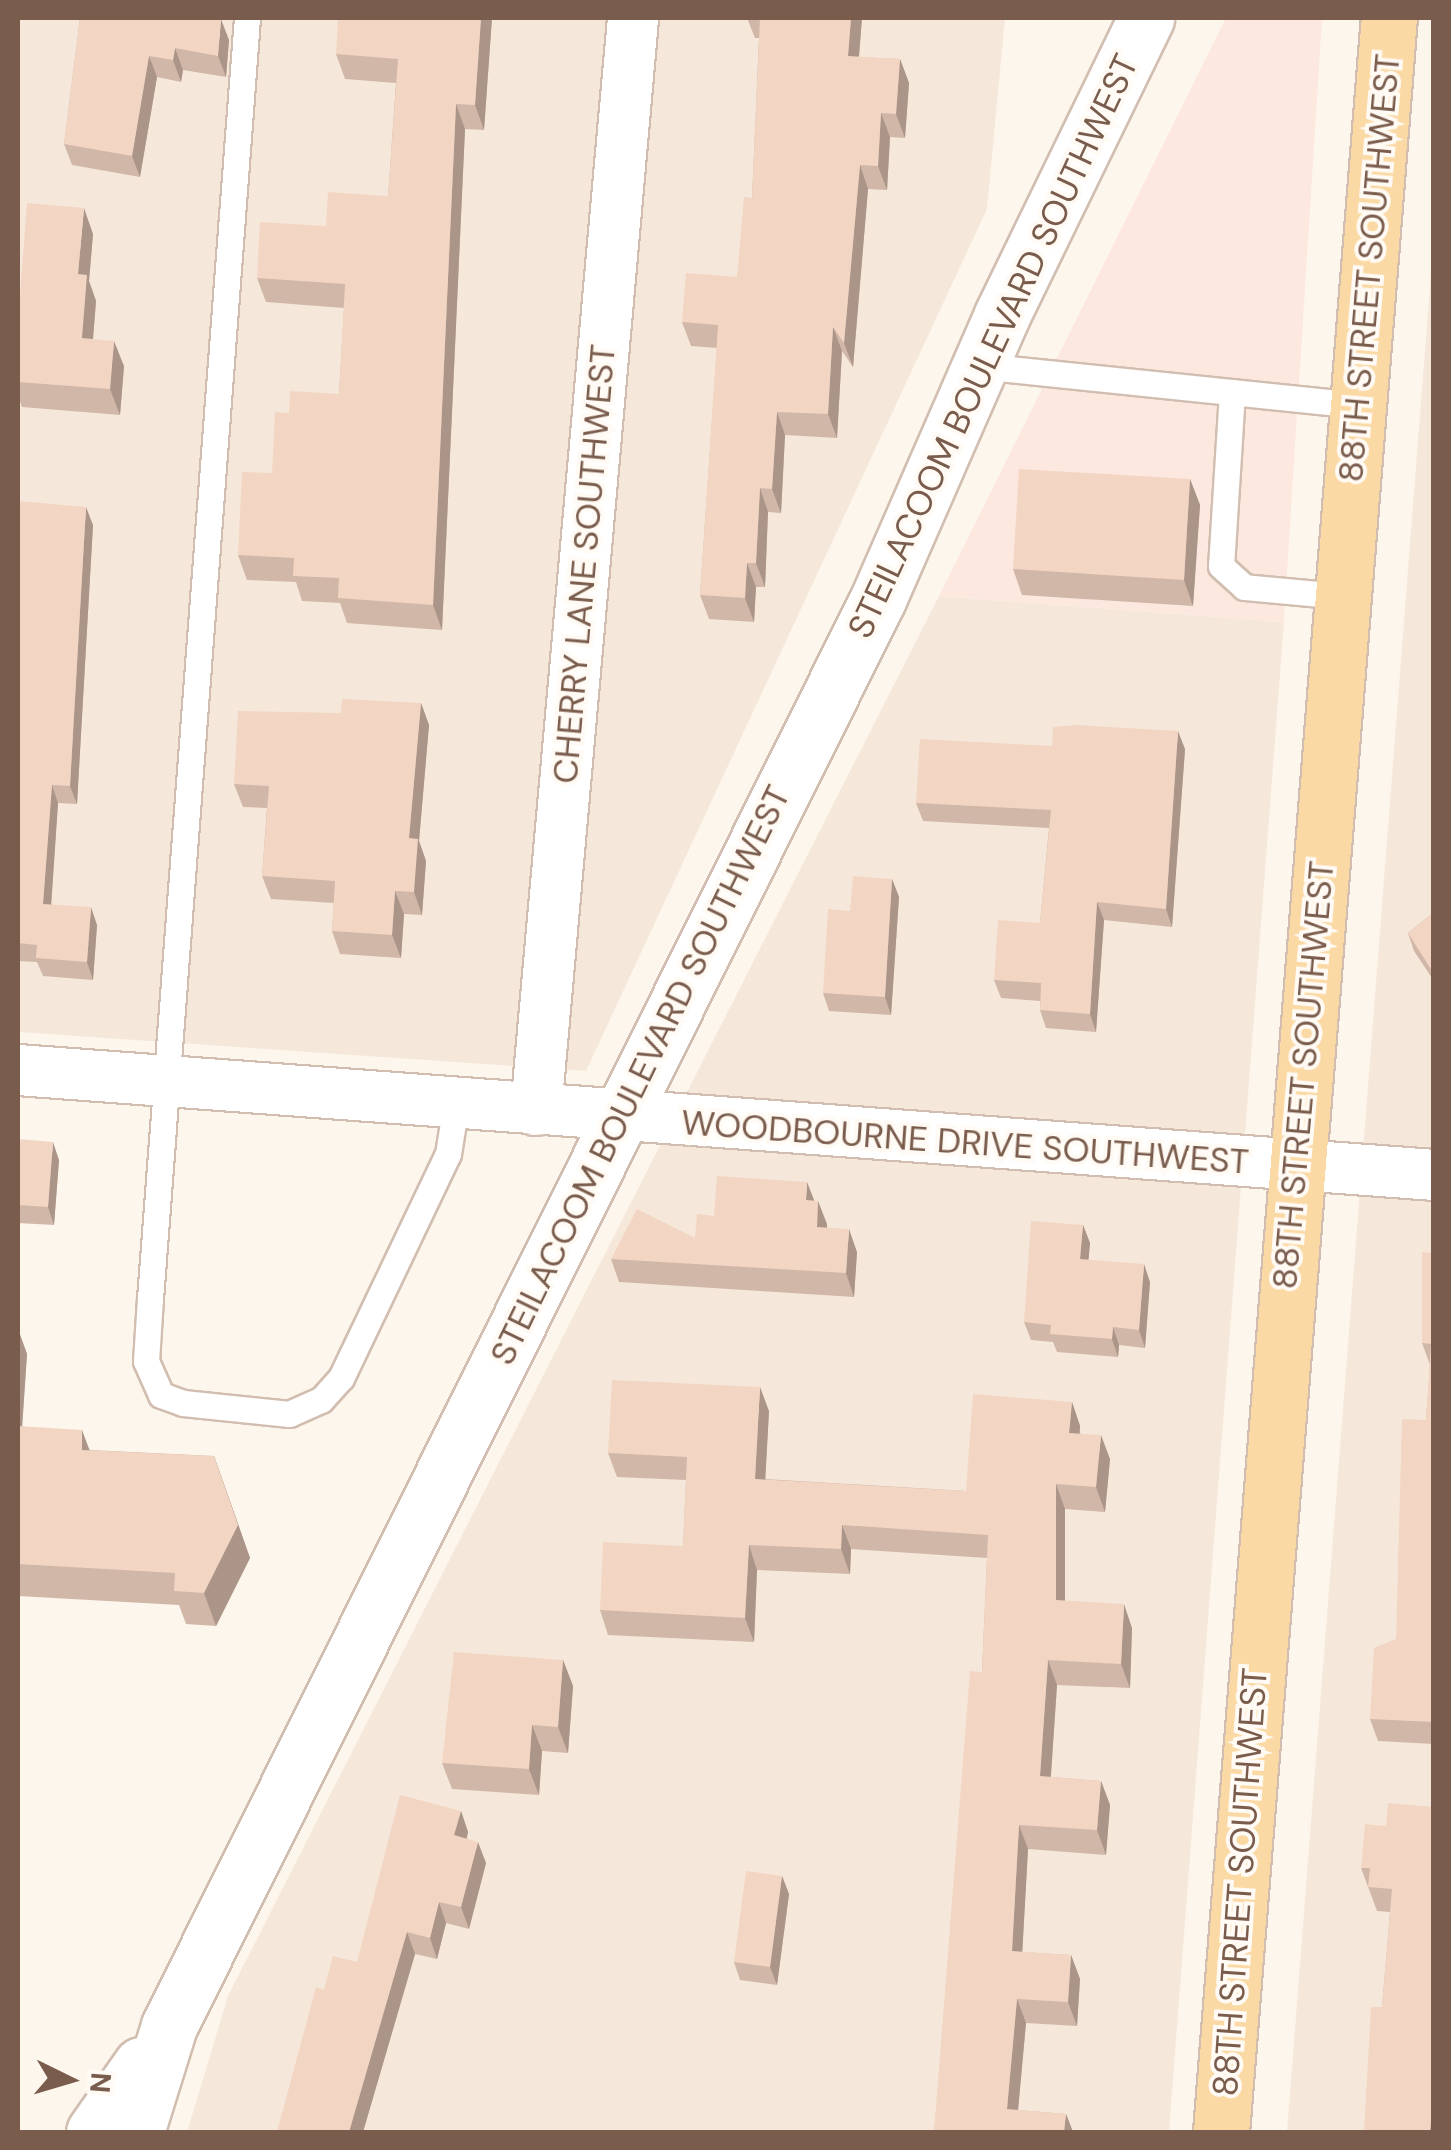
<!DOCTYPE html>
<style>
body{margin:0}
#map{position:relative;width:1451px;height:2150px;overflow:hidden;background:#fdf6ec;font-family:"DM Sans",sans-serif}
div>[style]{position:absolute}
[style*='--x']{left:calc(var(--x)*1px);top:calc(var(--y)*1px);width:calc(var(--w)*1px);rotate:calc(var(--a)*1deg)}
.residential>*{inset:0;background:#f5e8da}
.commercial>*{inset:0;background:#fde8e0}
.roads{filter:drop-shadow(2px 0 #d1beb0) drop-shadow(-2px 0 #d1beb0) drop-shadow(0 2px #d1beb0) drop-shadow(0 -2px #d1beb0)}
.lane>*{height:25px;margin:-12.5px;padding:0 12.5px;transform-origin:12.5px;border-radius:12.5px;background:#fff}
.street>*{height:50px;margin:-25px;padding:0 25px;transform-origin:25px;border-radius:25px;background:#fff}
.secondary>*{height:55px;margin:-27.5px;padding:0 27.5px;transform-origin:27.5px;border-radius:27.5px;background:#fff}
.primary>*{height:55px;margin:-27.5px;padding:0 27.5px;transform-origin:27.5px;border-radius:27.5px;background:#fbd9a5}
.wall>*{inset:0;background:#d1b7a8}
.shaded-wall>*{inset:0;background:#aa9588}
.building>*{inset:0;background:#f3d5c3}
span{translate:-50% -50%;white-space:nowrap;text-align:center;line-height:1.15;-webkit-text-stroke:8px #fffaf3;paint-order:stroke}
.street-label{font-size:35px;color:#7a5c4d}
.frame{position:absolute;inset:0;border:20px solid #7a5c4d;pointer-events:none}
.north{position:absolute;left:20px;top:2030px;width:100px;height:100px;-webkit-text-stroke:8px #fffaf3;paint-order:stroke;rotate:95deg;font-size:28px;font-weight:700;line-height:40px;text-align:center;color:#7a5c4d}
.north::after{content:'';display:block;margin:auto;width:35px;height:45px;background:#7a5c4d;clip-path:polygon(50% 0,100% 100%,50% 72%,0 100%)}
</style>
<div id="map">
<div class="residential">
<i style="clip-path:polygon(18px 18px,1005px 18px,987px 209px,586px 1071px,18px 1032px)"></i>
<i style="clip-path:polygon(1433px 247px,1433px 2132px,1287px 2132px)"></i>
<i style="clip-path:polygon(939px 596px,1284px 622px,1169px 2132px,187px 2132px,228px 1996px)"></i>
</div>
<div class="commercial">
<i style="clip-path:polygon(1226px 18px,1322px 18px,1284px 622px,939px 596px)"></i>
</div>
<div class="roads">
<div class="lane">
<i style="--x:247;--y:18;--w:1284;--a:94.33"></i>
<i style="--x:150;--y:1298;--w:63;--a:93.6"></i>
<i style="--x:146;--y:1361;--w:37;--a:66"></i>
<i style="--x:161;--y:1395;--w:23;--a:20"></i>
<i style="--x:183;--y:1403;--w:107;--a:5.9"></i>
<i style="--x:289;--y:1414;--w:35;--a:-24"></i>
<i style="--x:321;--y:1400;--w:30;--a:-48"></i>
<i style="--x:341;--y:1378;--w:248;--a:-64.5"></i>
<i style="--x:448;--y:1154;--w:51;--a:-80.9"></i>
<i style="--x:980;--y:366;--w:379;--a:5.9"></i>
<i style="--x:1232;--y:392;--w:174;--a:93.6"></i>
<i style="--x:1221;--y:566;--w:31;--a:42"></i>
<i style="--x:1244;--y:587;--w:97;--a:5.3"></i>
</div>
<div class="street">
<i style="--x:18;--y:1070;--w:1420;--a:4.24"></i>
<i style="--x:536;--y:1110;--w:1096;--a:-84.92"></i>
</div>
<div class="secondary">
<i style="--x:94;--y:2132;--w:82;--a:-55"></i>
<i style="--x:136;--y:2132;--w:111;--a:-72.7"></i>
<i style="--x:169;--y:2026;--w:1593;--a:-63.58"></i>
<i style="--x:878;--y:599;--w:310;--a:-66.4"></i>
<i style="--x:1002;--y:315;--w:330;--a:-64.1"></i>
</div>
<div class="primary">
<i style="--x:1221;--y:2132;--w:2121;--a:-85.46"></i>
</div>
</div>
<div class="wall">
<i style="clip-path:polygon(80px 18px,229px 40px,226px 77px,183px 70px,181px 82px,157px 77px,140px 177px,72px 165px,64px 144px)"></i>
<i style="clip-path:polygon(492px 18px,484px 130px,465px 129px,442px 630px,347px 623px,340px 603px,302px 601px,296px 582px,247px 580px,238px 555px,272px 473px,289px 413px,339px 394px,344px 308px,266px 302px,257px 278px,326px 226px,388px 196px,396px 83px,345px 79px,336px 54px)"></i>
<i style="clip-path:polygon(747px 18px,862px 18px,859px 57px,900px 59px,909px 83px,905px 138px,890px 137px,887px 190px,868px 189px,853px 367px,842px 351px,837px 438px,785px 435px,781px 513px,768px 512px,765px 587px,756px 587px,754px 622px,709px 619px,700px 595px,717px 348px,691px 346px,682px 322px,737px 277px,752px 198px,759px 38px,755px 38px)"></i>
<i style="clip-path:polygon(93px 234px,89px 281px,96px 301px,93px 339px,124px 366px,120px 415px,22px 407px,18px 395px,18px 322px)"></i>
<i style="clip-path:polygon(1190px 479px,1200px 505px,1193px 606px,1022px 595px,1013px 569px)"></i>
<i style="clip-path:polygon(18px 501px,93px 525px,77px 804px,58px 803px,51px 904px,97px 925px,93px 980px,43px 976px,37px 962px,18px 961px)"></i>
<i style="clip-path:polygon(421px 703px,429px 725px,419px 841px,426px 861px,422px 915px,404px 914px,401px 958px,340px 954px,332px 931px,334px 903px,271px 899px,262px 876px,267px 808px,243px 807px,234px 784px,341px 713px)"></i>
<i style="clip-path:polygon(1052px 746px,1185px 749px,1172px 927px,1104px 920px,1096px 1032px,1046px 1028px,1040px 1010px,1040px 1001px,1001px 998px,994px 980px,1040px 923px,1049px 828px,923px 821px,916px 803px)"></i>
<i style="clip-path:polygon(892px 879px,899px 897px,891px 1015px,829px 1011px,823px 993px,850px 911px)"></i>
<i style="clip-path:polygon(1434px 912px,1434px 981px,1414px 951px,1408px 933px)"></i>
<i style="clip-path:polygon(18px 1139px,59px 1160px,54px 1225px,18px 1223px)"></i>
<i style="clip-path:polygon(814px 1201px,818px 1201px,827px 1227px,857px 1252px,854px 1297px,619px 1282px,611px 1259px,695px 1238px,714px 1216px)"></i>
<i style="clip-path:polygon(1083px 1225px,1090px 1243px,1088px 1260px,1150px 1282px,1145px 1348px,1119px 1345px,1118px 1357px,1057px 1352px,1053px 1342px,1031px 1340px,1024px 1322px)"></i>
<i style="clip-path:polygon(1434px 1253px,1434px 1744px,1378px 1741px,1370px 1719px,1396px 1639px,1426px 1420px,1430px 1365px,1422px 1343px)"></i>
<i style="clip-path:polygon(18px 1329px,27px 1354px,22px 1426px,90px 1450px,214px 1456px,250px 1558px,216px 1626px,186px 1624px,179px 1605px,18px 1596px)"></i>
<i style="clip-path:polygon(1072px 1402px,1080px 1426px,1080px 1433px,1110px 1459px,1105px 1512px,1065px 1509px,1065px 1601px,1132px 1628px,1130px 1688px,1057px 1685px,1051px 1777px,1101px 1781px,1110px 1805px,1106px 1855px,1028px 1849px,1022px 1952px,1071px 1955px,1080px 1979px,1077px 2026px,1026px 2023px,1018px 2110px,1066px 2114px,1073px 2132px,934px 2132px,982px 1672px,987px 1558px,851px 1549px,850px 1574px,757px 1570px,754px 1642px,608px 1635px,600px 1610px,683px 1546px,686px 1480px,617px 1477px,608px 1453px,769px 1411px,765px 1479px,966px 1491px)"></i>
<i style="clip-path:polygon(563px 1660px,573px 1686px,568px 1753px,542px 1751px,539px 1795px,452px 1789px,442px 1763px)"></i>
<i style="clip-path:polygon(1434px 1807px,1382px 2007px,1390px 1912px,1377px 1911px,1361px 1868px,1386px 1826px)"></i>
<i style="clip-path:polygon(461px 1811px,468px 1832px,467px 1838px,486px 1863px,469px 1929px,446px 1923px,437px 1959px,415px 1954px,363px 2132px,277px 2132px,324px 1990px,357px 1962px)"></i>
<i style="clip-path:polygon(782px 1876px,789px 1894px,777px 1985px,740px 1980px,734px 1962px)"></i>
</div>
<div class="shaded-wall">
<i style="clip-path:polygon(481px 18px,492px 18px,484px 130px,475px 105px)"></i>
<i style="clip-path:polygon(851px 18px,862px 18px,857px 80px,848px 56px)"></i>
<i style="clip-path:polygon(221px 19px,229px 40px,226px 77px,218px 56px)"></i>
<i style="clip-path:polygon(175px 48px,183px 70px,181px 82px,173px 60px)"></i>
<i style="clip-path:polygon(149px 56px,157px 77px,140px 177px,132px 156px)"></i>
<i style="clip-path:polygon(900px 59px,909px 83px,905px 138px,896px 114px)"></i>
<i style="clip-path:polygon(456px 104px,465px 129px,442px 630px,433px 605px)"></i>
<i style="clip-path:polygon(881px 113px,890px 137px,887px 190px,878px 166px)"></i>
<i style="clip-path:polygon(860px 165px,868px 189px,853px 367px,844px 343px)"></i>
<i style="clip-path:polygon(84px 208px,93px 234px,89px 281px,96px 301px,91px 364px,82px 338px,78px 274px)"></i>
<i style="clip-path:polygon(833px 327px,842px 351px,837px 438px,828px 414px)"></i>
<i style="clip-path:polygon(114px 341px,124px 366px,120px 415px,110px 389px)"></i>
<i style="clip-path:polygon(777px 412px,785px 435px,781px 513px,772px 489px)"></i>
<i style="clip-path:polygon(1190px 479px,1200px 505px,1193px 606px,1184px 580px)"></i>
<i style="clip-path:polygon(760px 488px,768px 512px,765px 587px,756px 563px)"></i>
<i style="clip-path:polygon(86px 507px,93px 525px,77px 804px,70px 786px)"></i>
<i style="clip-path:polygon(747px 563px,756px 587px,754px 622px,745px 598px)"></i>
<i style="clip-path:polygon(421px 703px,429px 725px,419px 841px,426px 861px,422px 915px,414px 892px,409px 838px)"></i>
<i style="clip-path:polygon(1178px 731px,1185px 749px,1172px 927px,1166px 909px)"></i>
<i style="clip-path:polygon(52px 785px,58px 803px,50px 922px,43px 904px)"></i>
<i style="clip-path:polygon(892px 879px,899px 897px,891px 1015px,885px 997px)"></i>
<i style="clip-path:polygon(395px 891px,404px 914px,401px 958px,392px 935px)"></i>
<i style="clip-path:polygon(1097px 902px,1104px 920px,1096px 1032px,1090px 1014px)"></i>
<i style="clip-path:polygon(91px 907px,97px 925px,93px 980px,87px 962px)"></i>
<i style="clip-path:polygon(53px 1142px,59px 1160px,54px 1225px,48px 1207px)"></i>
<i style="clip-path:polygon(807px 1182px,816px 1205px,806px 1200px)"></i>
<i style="clip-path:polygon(818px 1201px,827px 1224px,826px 1250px,817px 1227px)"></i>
<i style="clip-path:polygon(1083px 1225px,1090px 1243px,1087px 1277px,1080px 1259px)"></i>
<i style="clip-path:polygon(849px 1229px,857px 1252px,854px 1297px,846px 1273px)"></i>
<i style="clip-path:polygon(1144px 1264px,1150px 1282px,1145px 1348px,1139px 1330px)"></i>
<i style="clip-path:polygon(1113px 1327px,1119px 1345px,1118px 1357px,1112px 1339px)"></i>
<i style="clip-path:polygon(18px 1329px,27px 1354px,20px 1458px,18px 1452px)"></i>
<i style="clip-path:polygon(760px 1387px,769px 1411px,764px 1503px,755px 1479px)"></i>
<i style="clip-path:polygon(1072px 1402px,1080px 1426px,1078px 1457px,1069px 1433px)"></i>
<i style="clip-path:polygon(82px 1430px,94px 1462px,82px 1450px)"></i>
<i style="clip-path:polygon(1101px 1435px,1110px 1459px,1105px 1512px,1096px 1487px)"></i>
<i style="clip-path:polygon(214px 1456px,250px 1558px,216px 1626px,204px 1593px)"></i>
<i style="clip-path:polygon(1056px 1484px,1065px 1509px,1065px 1625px,1056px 1600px)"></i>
<i style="clip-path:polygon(842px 1525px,851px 1549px,850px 1574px,841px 1549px)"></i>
<i style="clip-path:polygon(749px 1545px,757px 1570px,754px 1642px,745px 1618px)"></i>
<i style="clip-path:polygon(1124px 1604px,1132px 1628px,1130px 1688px,1121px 1664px)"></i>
<i style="clip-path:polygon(563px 1660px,573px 1686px,568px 1753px,558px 1727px)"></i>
<i style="clip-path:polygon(1048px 1660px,1057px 1685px,1049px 1801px,1040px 1776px)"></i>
<i style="clip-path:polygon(532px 1725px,542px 1751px,539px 1795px,529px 1769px)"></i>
<i style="clip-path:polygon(1101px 1781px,1110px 1805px,1106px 1855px,1097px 1830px)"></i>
<i style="clip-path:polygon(461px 1811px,468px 1832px,462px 1856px,454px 1835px)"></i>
<i style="clip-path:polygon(1019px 1825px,1028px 1849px,1021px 1976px,1012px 1951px)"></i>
<i style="clip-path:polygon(478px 1842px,486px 1863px,469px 1929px,461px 1907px)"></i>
<i style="clip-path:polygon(782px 1876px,789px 1894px,777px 1985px,770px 1967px)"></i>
<i style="clip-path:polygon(439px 1902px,446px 1923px,437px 1959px,430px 1938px)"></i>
<i style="clip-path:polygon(407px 1932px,415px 1954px,363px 2132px,349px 2132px)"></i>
<i style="clip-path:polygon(1071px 1955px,1080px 1979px,1077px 2026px,1068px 2002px)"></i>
<i style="clip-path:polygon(1017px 1999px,1026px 2023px,1016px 2132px,1007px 2109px)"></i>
<i style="clip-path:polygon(1434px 2074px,1434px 2132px,1430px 2132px)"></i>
<i style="clip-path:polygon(1066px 2114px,1073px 2132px,1064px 2132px)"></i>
</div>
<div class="building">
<i style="clip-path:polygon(80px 18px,213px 18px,221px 19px,218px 56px,175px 48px,173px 60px,149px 56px,132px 156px,64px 144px)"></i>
<i style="clip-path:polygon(338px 18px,481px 18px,475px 105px,456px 104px,433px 605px,338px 598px,339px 578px,293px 576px,294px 558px,238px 555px,242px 472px,272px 473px,275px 412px,289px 413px,290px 391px,339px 394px,345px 284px,257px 278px,260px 222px,326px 226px,328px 192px,388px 196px,398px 59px,336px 54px)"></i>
<i style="clip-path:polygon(760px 18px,851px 18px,848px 56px,900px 59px,896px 114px,881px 113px,878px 166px,860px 165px,844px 343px,833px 327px,828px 414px,777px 412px,772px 489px,760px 488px,756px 563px,747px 563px,745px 598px,700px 595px,718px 325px,682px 322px,686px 273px,737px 277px,744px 197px,752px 198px)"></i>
<i style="clip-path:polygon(27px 203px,84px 208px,78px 274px,87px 275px,82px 338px,114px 341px,110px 389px,18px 382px,18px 322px)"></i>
<i style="clip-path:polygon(1019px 469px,1190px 479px,1184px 580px,1013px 569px)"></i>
<i style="clip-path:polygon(18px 501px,86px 507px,70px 786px,52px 785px,43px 904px,91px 907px,87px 962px,36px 958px,37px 945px,18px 943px)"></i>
<i style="clip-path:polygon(342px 699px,421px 703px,409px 838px,418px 839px,414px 892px,395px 891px,392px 935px,332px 931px,335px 881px,262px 876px,269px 786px,234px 784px,238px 711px,341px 713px)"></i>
<i style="clip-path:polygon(1075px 725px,1178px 731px,1166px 909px,1097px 902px,1090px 1014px,1040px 1010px,1041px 983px,994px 980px,998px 920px,1040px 923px,1051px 810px,916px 803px,920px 739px,1052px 746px,1053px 727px)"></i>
<i style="clip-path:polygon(853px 876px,892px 879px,885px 997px,823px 993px,828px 909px,850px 911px)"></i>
<i style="clip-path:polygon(1434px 912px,1434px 974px,1408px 933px)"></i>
<i style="clip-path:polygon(18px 1139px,53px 1142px,48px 1207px,18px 1205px)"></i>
<i style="clip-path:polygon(717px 1176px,807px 1182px,806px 1200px,818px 1201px,817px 1227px,849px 1229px,846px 1273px,611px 1259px,637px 1209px,695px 1238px,697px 1214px,714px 1216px)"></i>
<i style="clip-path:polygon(1031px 1221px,1083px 1225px,1080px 1259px,1144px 1264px,1139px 1330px,1113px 1327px,1112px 1339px,1050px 1334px,1051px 1325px,1024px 1322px)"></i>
<i style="clip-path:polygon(1422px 1252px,1434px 1253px,1434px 1722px,1370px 1719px,1374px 1648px,1396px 1639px,1402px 1419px,1426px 1420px,1431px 1344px,1422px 1343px)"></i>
<i style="clip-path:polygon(612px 1380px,760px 1387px,755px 1479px,966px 1491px,973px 1394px,1072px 1402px,1069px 1433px,1101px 1435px,1096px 1487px,1056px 1484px,1056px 1600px,1124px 1604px,1121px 1664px,1048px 1660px,1040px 1776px,1101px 1781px,1097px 1830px,1019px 1825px,1012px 1951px,1071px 1955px,1068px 2002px,1017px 1999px,1007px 2109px,1066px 2114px,1064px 2132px,934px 2132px,970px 1671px,982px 1672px,988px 1535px,842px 1525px,841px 1549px,749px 1545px,745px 1618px,600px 1610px,603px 1542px,683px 1546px,687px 1457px,608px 1453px)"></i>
<i style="clip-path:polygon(18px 1426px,82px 1430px,82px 1450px,214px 1456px,238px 1525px,204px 1593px,174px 1591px,175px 1573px,18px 1564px)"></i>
<i style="clip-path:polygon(454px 1652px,563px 1660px,558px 1727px,532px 1725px,529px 1769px,442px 1763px)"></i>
<i style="clip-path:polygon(400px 1795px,461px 1811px,454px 1835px,478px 1842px,461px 1907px,439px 1902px,430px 1938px,407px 1932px,349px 2132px,277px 2132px,316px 1987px,324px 1990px,333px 1956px,357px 1962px)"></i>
<i style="clip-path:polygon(1388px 1803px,1434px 1807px,1434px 2074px,1430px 2132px,1364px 2132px,1371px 2007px,1382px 2007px,1392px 1889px,1368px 1887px,1370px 1868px,1361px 1868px,1365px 1824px,1386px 1826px)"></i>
<i style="clip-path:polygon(746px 1871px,782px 1876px,770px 1967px,734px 1962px)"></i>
</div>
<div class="street-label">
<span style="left:1369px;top:268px;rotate:-85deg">88TH STREET SOUTHWEST</span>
<span style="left:993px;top:346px;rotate:-65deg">STEILACOOM BOULEVARD SOUTHWEST</span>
<span style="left:584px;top:564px;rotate:-85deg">CHERRY LANE SOUTHWEST</span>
<span style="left:640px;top:1075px;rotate:-64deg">STEILACOOM BOULEVARD SOUTHWEST</span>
<span style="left:1303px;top:1075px;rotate:-85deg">88TH STREET SOUTHWEST</span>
<span style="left:965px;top:1142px;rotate:4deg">WOODBOURNE DRIVE SOUTHWEST</span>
<span style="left:1240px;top:1882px;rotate:-86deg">88TH STREET SOUTHWEST</span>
</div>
<div class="frame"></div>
<div class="north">N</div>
</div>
